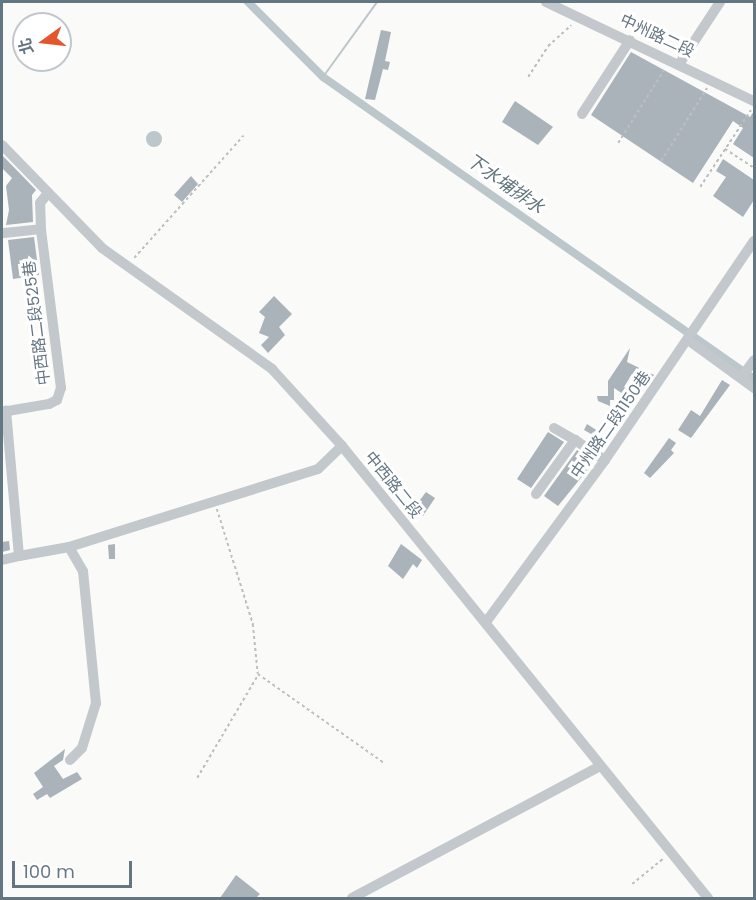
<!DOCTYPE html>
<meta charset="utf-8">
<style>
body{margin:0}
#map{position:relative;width:756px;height:900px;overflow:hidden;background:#fafaf8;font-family:Poppins,"Noto Sans TC",sans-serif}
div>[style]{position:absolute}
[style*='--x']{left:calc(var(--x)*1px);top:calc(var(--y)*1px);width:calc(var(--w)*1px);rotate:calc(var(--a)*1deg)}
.water>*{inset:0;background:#bbc7cb}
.round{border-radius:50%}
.stream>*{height:2px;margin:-1px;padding:0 1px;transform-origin:1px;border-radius:1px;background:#bbc7cb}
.canal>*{height:8px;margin:-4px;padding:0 4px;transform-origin:4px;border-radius:4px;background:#bbc7cb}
.building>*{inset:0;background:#aab3b9}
.path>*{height:1.5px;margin-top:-0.75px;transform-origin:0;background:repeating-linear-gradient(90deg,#bbbfc2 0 3px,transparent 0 6px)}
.minor>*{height:10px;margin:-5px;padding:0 5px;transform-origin:5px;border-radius:5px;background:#c3c8cc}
span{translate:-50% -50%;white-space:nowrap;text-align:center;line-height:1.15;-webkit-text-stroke:6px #fff;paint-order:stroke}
.street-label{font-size:16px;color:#657683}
.water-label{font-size:18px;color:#60757c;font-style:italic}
.frame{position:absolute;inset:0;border:3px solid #657683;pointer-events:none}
.north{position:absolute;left:12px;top:12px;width:60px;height:60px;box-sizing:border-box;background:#fff;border:2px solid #c1c8cd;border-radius:50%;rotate:255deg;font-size:16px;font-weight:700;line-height:24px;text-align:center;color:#657683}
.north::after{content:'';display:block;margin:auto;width:21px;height:27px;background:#e4572e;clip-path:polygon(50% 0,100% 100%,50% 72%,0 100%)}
.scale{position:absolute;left:12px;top:861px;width:120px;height:27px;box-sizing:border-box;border:3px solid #657683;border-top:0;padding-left:8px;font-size:18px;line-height:21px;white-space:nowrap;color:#657683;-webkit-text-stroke:4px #fff;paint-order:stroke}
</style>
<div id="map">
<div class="water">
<i class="round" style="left:146px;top:131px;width:16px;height:16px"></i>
</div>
<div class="stream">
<i style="--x:323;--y:77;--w:92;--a:-54.2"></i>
</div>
<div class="canal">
<i style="--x:248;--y:2;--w:106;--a:45"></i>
<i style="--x:323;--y:77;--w:526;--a:35.02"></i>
</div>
<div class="building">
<i style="clip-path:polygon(381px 30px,391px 32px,385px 61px,390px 62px,388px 70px,383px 69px,375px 100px,365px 99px)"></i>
<i style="clip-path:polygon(631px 52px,750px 117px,754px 111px,754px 158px,733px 144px,743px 128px,733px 121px,693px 183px,591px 115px)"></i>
<i style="clip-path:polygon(515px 101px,553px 127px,538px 145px,502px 122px)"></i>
<i style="clip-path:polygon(2px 155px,36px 190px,32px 195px,33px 222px,6px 225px,9px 210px,6px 186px,12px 178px,2px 168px)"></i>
<i style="clip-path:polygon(723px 159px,754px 180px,754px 200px,743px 217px,713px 196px,726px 177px,716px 171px)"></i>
<i style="clip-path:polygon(191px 176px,198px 184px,182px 202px,174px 195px)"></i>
<i style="clip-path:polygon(34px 237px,39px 275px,13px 279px,8px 240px)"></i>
<i style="clip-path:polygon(274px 296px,292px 314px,279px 327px,285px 335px,268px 353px,261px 345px,269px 337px,259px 333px,265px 317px,259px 312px)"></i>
<i style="clip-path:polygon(630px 348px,627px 362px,654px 375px,648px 383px,632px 374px,624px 387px,636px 394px,632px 400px,614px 388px,614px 400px,610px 400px,610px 406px,598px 401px,597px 396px,608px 396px,608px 381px)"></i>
<i style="clip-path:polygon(722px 380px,730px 385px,691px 438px,678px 430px,691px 410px,700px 416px)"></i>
<i style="clip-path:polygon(587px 424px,610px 439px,607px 443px,584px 430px)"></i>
<i style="clip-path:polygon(548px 432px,564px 442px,531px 488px,517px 479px)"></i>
<i style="clip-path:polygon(669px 438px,676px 443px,671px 450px,674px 453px,650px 478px,644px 473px)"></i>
<i style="clip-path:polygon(577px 450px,594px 462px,558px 506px,544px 496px)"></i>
<i style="clip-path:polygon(426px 492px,435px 498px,423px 516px,414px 508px)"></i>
<i style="clip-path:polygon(9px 541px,10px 550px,2px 552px,2px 542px)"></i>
<i style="clip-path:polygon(115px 544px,115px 559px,109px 559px,108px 545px)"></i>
<i style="clip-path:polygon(401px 544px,422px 560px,417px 568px,413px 564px,403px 579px,388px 566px)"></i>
<i style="clip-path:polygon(65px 749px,63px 760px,54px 766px,63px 779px,77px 772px,82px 779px,50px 798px,47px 794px,37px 800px,33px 794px,43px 787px,34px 773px)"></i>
<i style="clip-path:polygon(236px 875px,260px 894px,256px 898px,220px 898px)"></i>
</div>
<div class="path">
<i style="--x:528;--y:77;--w:37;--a:-57"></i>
<i style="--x:548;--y:46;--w:31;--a:-42"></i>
<i style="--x:618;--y:143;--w:86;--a:-57.8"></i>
<i style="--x:725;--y:149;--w:35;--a:33"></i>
<i style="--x:661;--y:161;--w:86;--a:-57.8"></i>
<i style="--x:700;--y:187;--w:92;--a:-56.5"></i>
<i style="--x:134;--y:258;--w:164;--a:-48.2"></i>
<i style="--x:217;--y:509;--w:121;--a:72.6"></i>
<i style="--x:253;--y:624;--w:50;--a:84.3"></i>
<i style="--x:258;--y:674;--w:154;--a:35.2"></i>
<i style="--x:197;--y:778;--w:120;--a:-59.4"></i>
<i style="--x:632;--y:884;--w:41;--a:-39.1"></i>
</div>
<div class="minor">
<i style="--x:546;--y:2;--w:230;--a:25.5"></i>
<i style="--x:680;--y:63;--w:73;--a:-56.7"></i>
<i style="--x:582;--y:114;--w:88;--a:-57"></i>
<i style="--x:2;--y:145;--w:144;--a:45.8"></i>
<i style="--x:102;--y:248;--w:209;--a:35.4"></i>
<i style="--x:272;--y:369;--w:104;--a:47.7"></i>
<i style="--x:342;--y:446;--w:582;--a:51"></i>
<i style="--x:4;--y:233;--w:37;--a:-6"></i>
<i style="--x:688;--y:340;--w:82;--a:36"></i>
<i style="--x:741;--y:378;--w:22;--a:-54"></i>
<i style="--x:2;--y:412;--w:48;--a:-9.7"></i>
<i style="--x:49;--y:404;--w:9;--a:-27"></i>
<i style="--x:57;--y:400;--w:13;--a:-72"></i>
<i style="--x:61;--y:388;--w:160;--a:-97.2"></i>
<i style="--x:41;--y:229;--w:26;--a:-92"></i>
<i style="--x:40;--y:203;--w:13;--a:-51"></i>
<i style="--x:554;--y:428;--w:24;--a:30"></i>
<i style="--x:536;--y:494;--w:67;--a:-54.2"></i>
<i style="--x:575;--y:440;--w:36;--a:34"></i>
<i style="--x:69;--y:547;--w:28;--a:60"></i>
<i style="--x:83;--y:571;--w:133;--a:84.4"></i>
<i style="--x:96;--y:703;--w:47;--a:107.3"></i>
<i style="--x:82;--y:748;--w:17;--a:135"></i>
<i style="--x:19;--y:556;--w:51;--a:-10.2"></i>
<i style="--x:69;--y:547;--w:261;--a:-17.4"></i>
<i style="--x:318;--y:469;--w:33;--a:-44"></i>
<i style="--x:2;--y:560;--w:17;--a:-13"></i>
<i style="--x:19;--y:556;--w:146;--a:-95.1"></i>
<i style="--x:486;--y:622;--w:201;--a:-53.7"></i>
<i style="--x:605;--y:460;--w:265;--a:-55.8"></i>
<i style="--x:352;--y:898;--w:281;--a:-28"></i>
</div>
<div class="street-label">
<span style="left:657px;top:36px;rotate:25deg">中州路二段</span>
<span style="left:37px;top:323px;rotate:-97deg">中西路二段525巷</span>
<span style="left:611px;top:425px;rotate:-55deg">中州路二段1150巷</span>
<span style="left:393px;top:485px;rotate:51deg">中西路二段</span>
</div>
<div class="water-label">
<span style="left:505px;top:184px;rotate:35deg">下水埔排水</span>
</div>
<div class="frame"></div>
<div class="north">北</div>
<div class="scale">100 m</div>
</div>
